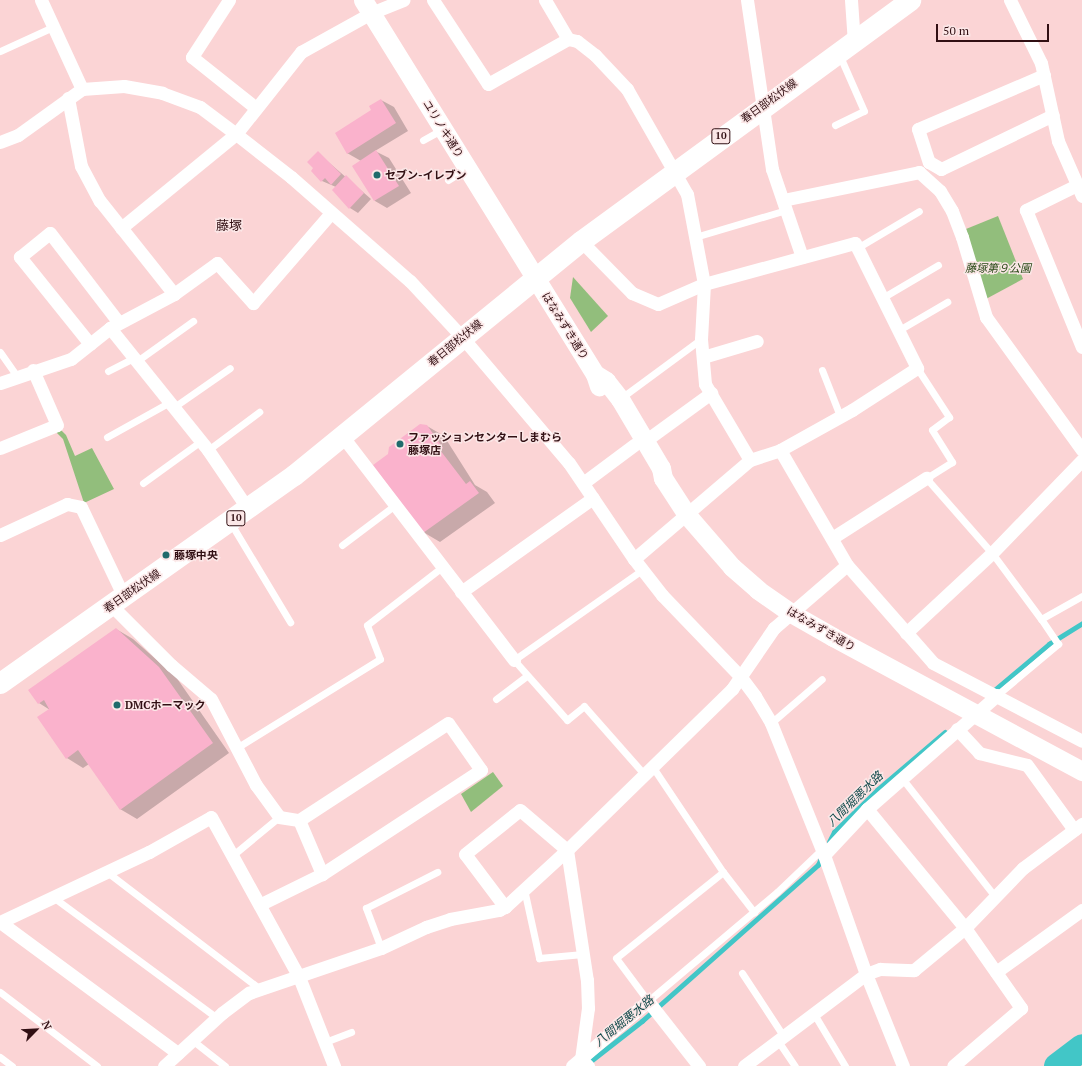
<!DOCTYPE html>
<meta charset="utf-8">
<style>
body{margin:0}
#map{position:relative;width:1082px;height:1066px;overflow:hidden;background:#fbd4d5;font-family:"PT Serif","Noto Sans JP",serif}
div>[style]{position:absolute}
[style*='--x']{left:calc(var(--x)*1px);top:calc(var(--y)*1px);width:calc(var(--w)*1px);rotate:calc(var(--a)*1deg)}
.green>*{inset:0;background:#92be7c}
.shadow>*{inset:0;background:#0003}
.stream>*{height:4.5px;margin:-2.25px;padding:0 2.25px;transform-origin:2.25px;border-radius:2.25px;background:#42c6c7}
.river>*{height:27px;margin:-13.5px;padding:0 13.5px;transform-origin:13.5px;border-radius:13.5px;background:#42c6c7}
.building>*{inset:0;background:#fab2cc}
.lane>*{height:7px;margin:-3.5px;padding:0 3.5px;transform-origin:3.5px;border-radius:3.5px;background:#fff}
.street>*{height:13px;margin:-6.5px;padding:0 6.5px;transform-origin:6.5px;border-radius:6.5px;background:#fff}
.secondary>*{height:19px;margin:-9.5px;padding:0 9.5px;transform-origin:9.5px;border-radius:9.5px;background:#fff}
.primary>*{height:21px;margin:-10.5px;padding:0 10.5px;transform-origin:10.5px;border-radius:10.5px;background:#fff}
.dots>*{width:11px;height:11px;translate:-50% -50%;box-sizing:border-box;border:2px solid #fbe7e7;border-radius:50%}
span{translate:-50% -50%;white-space:nowrap;text-align:center;line-height:1.15;-webkit-text-stroke:3px #fbe7e7;paint-order:stroke}
.shield-label span{padding:1px 3px;background:#fbe7e7;border:1px solid;border-radius:3px;-webkit-text-stroke-width:0}
.shield-label{font-size:10px;color:#310f13;font-weight:700}
.street-label{font-size:11px;color:#310f13}
.poi-label{font-size:11px;color:#310f13;font-weight:700}
.left{translate:0 -50%;text-align:left}
.park-label{font-size:11px;color:#294917;font-style:italic}
.water-label{font-size:12px;color:#134b4c;font-style:italic}
.quarter-label{font-size:13px;color:#310f13}
.north{position:absolute;left:16px;top:1010px;width:40px;height:40px;-webkit-text-stroke:3px #fbe7e7;paint-order:stroke;rotate:66deg;font-size:11px;font-weight:700;line-height:16px;text-align:center;color:#310f13}
.north::after{content:'';display:block;margin:auto;width:14px;height:18px;background:#310f13;clip-path:polygon(50% 0,100% 100%,50% 72%,0 100%)}
.scale{position:absolute;left:936px;top:24px;width:113px;height:18px;box-sizing:border-box;border:2px solid #310f13;border-top:0;padding-left:5px;font-size:12px;line-height:14px;white-space:nowrap;color:#310f13;-webkit-text-stroke:3px #fbe7e7;paint-order:stroke}
</style>
<div id="map">
<div class="green">
<i style="clip-path:polygon(998px 216px,1023px 279px,986px 299px,966px 229px)"></i>
<i style="clip-path:polygon(573px 277px,608px 316px,591px 332px,570px 298px)"></i>
<i style="clip-path:polygon(61px 430px,66px 435px,75px 456px,92px 448px,114px 489px,84px 503px,63px 439px,56px 432px)"></i>
<i style="clip-path:polygon(493px 772px,503px 786px,471px 812px,461px 794px)"></i>
</div>
<div class="shadow">
<i style="clip-path:polygon(381px 100px,394px 107px,408px 131px,375px 151px,389px 158px,411px 193px,387px 208px,375px 201px,353px 166px,361px 161px,347px 153px)"></i>
<i style="clip-path:polygon(318px 153px,371px 199px,358px 213px,350px 208px,336px 187px,322px 181px)"></i>
<i style="clip-path:polygon(427px 426px,444px 436px,475px 485px,487px 492px,495px 503px,440px 542px,423px 532px)"></i>
<i style="clip-path:polygon(116px 629px,133px 639px,176px 677px,229px 753px,137px 819px,120px 809px,89px 764px,83px 768px,67px 758px,50px 710px,39px 703px)"></i>
</div>
<div class="stream">
<i style="--x:991;--y:693;--w:76;--a:-40.2"></i>
<i style="--x:1049;--y:644;--w:39;--a:-32"></i>
<i style="--x:829;--y:842;--w:11;--a:-63"></i>
<i style="--x:834;--y:832;--w:60;--a:-44.3"></i>
<i style="--x:877;--y:790;--w:89;--a:-40.5"></i>
<i style="--x:587;--y:1064;--w:70;--a:-38"></i>
<i style="--x:642;--y:1021;--w:235;--a:-41.6"></i>
<i style="--x:818;--y:865;--w:10;--a:-66"></i>
</div>
<div class="river">
<i style="--x:1057;--y:1066;--w:31;--a:-37"></i>
</div>
<div class="building">
<i style="clip-path:polygon(381px 99px,396px 123px,347px 154px,335px 133px,371px 110px,369px 106px)"></i>
<i style="clip-path:polygon(376px 150px,399px 186px,374px 201px,352px 166px)"></i>
<i style="clip-path:polygon(318px 151px,341px 174px,331px 185px,325px 178px,321px 182px,311px 171px,313px 168px,307px 162px)"></i>
<i style="clip-path:polygon(346px 175px,364px 193px,349px 209px,332px 190px)"></i>
<i style="clip-path:polygon(420px 424px,427px 425px,443px 448px,440px 450px,466px 484px,470px 481px,479px 493px,423px 533px,373px 465px,388px 454px,389px 447px)"></i>
<i style="clip-path:polygon(116px 628px,159px 667px,213px 743px,120px 810px,78px 750px,66px 759px,37px 717px,49px 709px,44px 700px,38px 704px,28px 690px)"></i>
</div>
<div class="lane">
<i style="--x:0;--y:51;--w:58;--a:-24.4"></i>
<i style="--x:835;--y:125;--w:32;--a:-26"></i>
<i style="--x:864;--y:111;--w:62;--a:-113.7"></i>
<i style="--x:423;--y:140;--w:23;--a:-29"></i>
<i style="--x:448;--y:180;--w:22;--a:-32"></i>
<i style="--x:695;--y:237;--w:95;--a:-16.5"></i>
<i style="--x:857;--y:248;--w:72;--a:-30.8"></i>
<i style="--x:882;--y:298;--w:65;--a:-30.5"></i>
<i style="--x:899;--y:330;--w:56;--a:-30.3"></i>
<i style="--x:0;--y:352;--w:29;--a:55"></i>
<i style="--x:137;--y:361;--w:69;--a:-35.5"></i>
<i style="--x:917;--y:368;--w:59;--a:56.9"></i>
<i style="--x:949;--y:417;--w:21;--a:143"></i>
<i style="--x:932;--y:430;--w:38;--a:58"></i>
<i style="--x:952;--y:462;--w:31;--a:148"></i>
<i style="--x:926;--y:478;--w:100;--a:48.7"></i>
<i style="--x:992;--y:553;--w:82;--a:53.4"></i>
<i style="--x:822;--y:370;--w:49;--a:68.6"></i>
<i style="--x:108;--y:371;--w:29;--a:-27"></i>
<i style="--x:621;--y:398;--w:99;--a:-36.4"></i>
<i style="--x:174;--y:407;--w:68;--a:-34.9"></i>
<i style="--x:107;--y:437;--w:72;--a:-29.1"></i>
<i style="--x:208;--y:450;--w:64;--a:-36.7"></i>
<i style="--x:143;--y:483;--w:72;--a:-35.9"></i>
<i style="--x:230;--y:522;--w:117;--a:59"></i>
<i style="--x:342;--y:545;--w:66;--a:-37"></i>
<i style="--x:642;--y:570;--w:156;--a:144.9"></i>
<i style="--x:514;--y:660;--w:80;--a:48.5"></i>
<i style="--x:567;--y:720;--w:22;--a:-39"></i>
<i style="--x:584;--y:706;--w:91;--a:48.6"></i>
<i style="--x:997;--y:695;--w:80;--a:-39.9"></i>
<i style="--x:1058;--y:644;--w:30;--a:-124"></i>
<i style="--x:1041;--y:619;--w:47;--a:-29.3"></i>
<i style="--x:496;--y:699;--w:38;--a:-37"></i>
<i style="--x:771;--y:723;--w:67;--a:-40.8"></i>
<i style="--x:238;--y:747;--w:167;--a:-31.8"></i>
<i style="--x:380;--y:659;--w:36;--a:-111"></i>
<i style="--x:367;--y:625;--w:95;--a:-37.7"></i>
<i style="--x:652;--y:766;--w:128;--a:56.2"></i>
<i style="--x:723;--y:872;--w:51;--a:52.2"></i>
<i style="--x:901;--y:777;--w:150;--a:51.8"></i>
<i style="--x:233;--y:855;--w:60;--a:-39.6"></i>
<i style="--x:107;--y:872;--w:193;--a:37.4"></i>
<i style="--x:723;--y:872;--w:137;--a:141.2"></i>
<i style="--x:616;--y:958;--w:54;--a:53.3"></i>
<i style="--x:648;--y:1001;--w:169;--a:-40.2"></i>
<i style="--x:777;--y:892;--w:62;--a:-43.7"></i>
<i style="--x:524;--y:889;--w:71;--a:77.7"></i>
<i style="--x:539;--y:958;--w:44;--a:-5.2"></i>
<i style="--x:53;--y:897;--w:204;--a:36.4"></i>
<i style="--x:381;--y:948;--w:43;--a:-110.6"></i>
<i style="--x:366;--y:908;--w:80;--a:-26.9"></i>
<i style="--x:742;--y:973;--w:77;--a:56.7"></i>
<i style="--x:0;--y:992;--w:122;--a:37.3"></i>
<i style="--x:814;--y:1014;--w:61;--a:59.2"></i>
<i style="--x:192;--y:1040;--w:42;--a:38.2"></i>
<i style="--x:778;--y:1041;--w:30;--a:56"></i>
<i style="--x:325;--y:1042;--w:28;--a:-21"></i>
<i style="--x:0;--y:1057;--w:15;--a:37"></i>
</div>
<div class="street">
<i style="--x:41;--y:0;--w:98;--a:65.3"></i>
<i style="--x:229;--y:0;--w:68;--a:123"></i>
<i style="--x:192;--y:57;--w:82;--a:38.6"></i>
<i style="--x:433;--y:0;--w:100;--a:56.8"></i>
<i style="--x:488;--y:84;--w:92;--a:-29.4"></i>
<i style="--x:545;--y:0;--w:45;--a:59.5"></i>
<i style="--x:568;--y:39;--w:9;--a:13"></i>
<i style="--x:577;--y:41;--w:23;--a:38"></i>
<i style="--x:595;--y:55;--w:47;--a:46.7"></i>
<i style="--x:627;--y:89;--w:121;--a:60.3"></i>
<i style="--x:687;--y:194;--w:92;--a:79.3"></i>
<i style="--x:704;--y:284;--w:55;--a:93.1"></i>
<i style="--x:701;--y:339;--w:45;--a:84.9"></i>
<i style="--x:705;--y:384;--w:88;--a:59.4"></i>
<i style="--x:747;--y:0;--w:171;--a:81.6"></i>
<i style="--x:772;--y:169;--w:93;--a:71.2"></i>
<i style="--x:851;--y:0;--w:39;--a:86"></i>
<i style="--x:1010;--y:0;--w:70;--a:63.8"></i>
<i style="--x:1041;--y:63;--w:80;--a:77.7"></i>
<i style="--x:1058;--y:141;--w:60;--a:66.4"></i>
<i style="--x:1044;--y:75;--w:137;--a:156.8"></i>
<i style="--x:918;--y:129;--w:35;--a:72"></i>
<i style="--x:929;--y:162;--w:14;--a:30"></i>
<i style="--x:941;--y:169;--w:124;--a:-25.7"></i>
<i style="--x:68;--y:98;--w:69;--a:79.2"></i>
<i style="--x:81;--y:166;--w:40;--a:62"></i>
<i style="--x:100;--y:201;--w:119;--a:51.5"></i>
<i style="--x:0;--y:142;--w:19;--a:-21"></i>
<i style="--x:18;--y:135;--w:79;--a:-35.7"></i>
<i style="--x:82;--y:89;--w:42;--a:-4.1"></i>
<i style="--x:124;--y:86;--w:39;--a:10"></i>
<i style="--x:162;--y:93;--w:40;--a:20.2"></i>
<i style="--x:200;--y:107;--w:45;--a:36.9"></i>
<i style="--x:236;--y:134;--w:70;--a:38"></i>
<i style="--x:291;--y:177;--w:158;--a:41.2"></i>
<i style="--x:410;--y:281;--w:76;--a:47.1"></i>
<i style="--x:462;--y:337;--w:165;--a:49.7"></i>
<i style="--x:569;--y:463;--w:116;--a:55.9"></i>
<i style="--x:634;--y:559;--w:46;--a:52.1"></i>
<i style="--x:662;--y:595;--w:112;--a:46.1"></i>
<i style="--x:740;--y:676;--w:25;--a:53"></i>
<i style="--x:755;--y:696;--w:31;--a:59"></i>
<i style="--x:771;--y:723;--w:142;--a:68.1"></i>
<i style="--x:824;--y:855;--w:126;--a:70.6"></i>
<i style="--x:866;--y:974;--w:99;--a:68.1"></i>
<i style="--x:1077;--y:185;--w:57;--a:153.9"></i>
<i style="--x:1026;--y:210;--w:148;--a:67.8"></i>
<i style="--x:783;--y:200;--w:139;--a:-11.6"></i>
<i style="--x:919;--y:172;--w:28;--a:42"></i>
<i style="--x:940;--y:191;--w:23;--a:59"></i>
<i style="--x:952;--y:211;--w:28;--a:69"></i>
<i style="--x:962;--y:237;--w:84;--a:73.3"></i>
<i style="--x:986;--y:317;--w:164;--a:54.2"></i>
<i style="--x:121;--y:228;--w:149;--a:-39.3"></i>
<i style="--x:236;--y:134;--w:105;--a:-51.6"></i>
<i style="--x:301;--y:52;--w:80;--a:-29.1"></i>
<i style="--x:371;--y:13;--w:35;--a:-22"></i>
<i style="--x:581;--y:241;--w:73;--a:45.6"></i>
<i style="--x:632;--y:293;--w:28;--a:23"></i>
<i style="--x:658;--y:304;--w:50;--a:-23.5"></i>
<i style="--x:704;--y:284;--w:156;--a:-15.2"></i>
<i style="--x:855;--y:243;--w:140;--a:63.6"></i>
<i style="--x:917;--y:368;--w:77;--a:147.1"></i>
<i style="--x:852;--y:410;--w:82;--a:150.9"></i>
<i style="--x:110;--y:328;--w:156;--a:51.2"></i>
<i style="--x:208;--y:450;--w:71;--a:55.9"></i>
<i style="--x:90;--y:344;--w:112;--a:-128.8"></i>
<i style="--x:20;--y:257;--w:38;--a:-39"></i>
<i style="--x:50;--y:233;--w:113;--a:52.5"></i>
<i style="--x:703;--y:357;--w:56;--a:-16.5"></i>
<i style="--x:0;--y:383;--w:75;--a:-18.7"></i>
<i style="--x:71;--y:359;--w:50;--a:-38.5"></i>
<i style="--x:110;--y:328;--w:72;--a:-28"></i>
<i style="--x:174;--y:294;--w:53;--a:-35.8"></i>
<i style="--x:217;--y:263;--w:54;--a:48"></i>
<i style="--x:253;--y:303;--w:118;--a:-49.1"></i>
<i style="--x:343;--y:437;--w:281;--a:52.5"></i>
<i style="--x:645;--y:441;--w:82;--a:-36"></i>
<i style="--x:0;--y:448;--w:61;--a:-22"></i>
<i style="--x:57;--y:425;--w:60;--a:-113.6"></i>
<i style="--x:583;--y:483;--w:64;--a:-36.7"></i>
<i style="--x:0;--y:535;--w:74;--a:-24.8"></i>
<i style="--x:67;--y:504;--w:14;--a:12"></i>
<i style="--x:81;--y:507;--w:100;--a:64.5"></i>
<i style="--x:832;--y:538;--w:112;--a:-32.6"></i>
<i style="--x:634;--y:559;--w:153;--a:-40.5"></i>
<i style="--x:750;--y:460;--w:32;--a:-18"></i>
<i style="--x:780;--y:450;--w:133;--a:59.8"></i>
<i style="--x:847;--y:565;--w:130;--a:48.7"></i>
<i style="--x:933;--y:663;--w:168;--a:27.6"></i>
<i style="--x:461;--y:592;--w:162;--a:-35.5"></i>
<i style="--x:111;--y:605;--w:85;--a:45"></i>
<i style="--x:171;--y:665;--w:52;--a:40.4"></i>
<i style="--x:211;--y:699;--w:97;--a:62.4"></i>
<i style="--x:256;--y:785;--w:39;--a:54"></i>
<i style="--x:279;--y:817;--w:20;--a:9"></i>
<i style="--x:299;--y:820;--w:59;--a:66.9"></i>
<i style="--x:906;--y:633;--w:117;--a:-42.9"></i>
<i style="--x:992;--y:553;--w:129;--a:-45.9"></i>
<i style="--x:957;--y:729;--w:33;--a:47"></i>
<i style="--x:979;--y:753;--w:49;--a:14"></i>
<i style="--x:1027;--y:765;--w:80;--a:54.1"></i>
<i style="--x:867;--y:809;--w:154;--a:50.5"></i>
<i style="--x:965;--y:928;--w:98;--a:55"></i>
<i style="--x:1021;--y:1008;--w:89;--a:139.5"></i>
<i style="--x:824;--y:855;--w:63;--a:-46.9"></i>
<i style="--x:867;--y:809;--w:173;--a:-41.2"></i>
<i style="--x:261;--y:904;--w:68;--a:-26.2"></i>
<i style="--x:322;--y:874;--w:190;--a:-33.2"></i>
<i style="--x:481;--y:770;--w:57;--a:-125.1"></i>
<i style="--x:448;--y:723;--w:178;--a:146.9"></i>
<i style="--x:505;--y:907;--w:66;--a:-127"></i>
<i style="--x:465;--y:854;--w:70;--a:-38.7"></i>
<i style="--x:520;--y:810;--w:62;--a:40.4"></i>
<i style="--x:567;--y:850;--w:132;--a:81.3"></i>
<i style="--x:587;--y:980;--w:28;--a:88"></i>
<i style="--x:588;--y:1008;--w:51;--a:97.8"></i>
<i style="--x:581;--y:1059;--w:10;--a:45"></i>
<i style="--x:0;--y:922;--w:165;--a:-25.2"></i>
<i style="--x:149;--y:852;--w:71;--a:-29.4"></i>
<i style="--x:211;--y:817;--w:183;--a:61.2"></i>
<i style="--x:299;--y:977;--w:96;--a:68.5"></i>
<i style="--x:0;--y:922;--w:221;--a:36.4"></i>
<i style="--x:996;--y:972;--w:106;--a:-35.8"></i>
<i style="--x:164;--y:1066;--w:79;--a:-42.4"></i>
<i style="--x:222;--y:1013;--w:34;--a:-37"></i>
<i style="--x:249;--y:993;--w:139;--a:-18.8"></i>
<i style="--x:381;--y:948;--w:50;--a:-25"></i>
<i style="--x:426;--y:927;--w:25;--a:-18"></i>
<i style="--x:450;--y:919;--w:50;--a:-10.4"></i>
<i style="--x:499;--y:910;--w:7;--a:-27"></i>
<i style="--x:505;--y:907;--w:84;--a:-42.6"></i>
<i style="--x:567;--y:850;--w:231;--a:-44.3"></i>
<i style="--x:732;--y:689;--w:74;--a:-55.5"></i>
<i style="--x:774;--y:628;--w:96;--a:-40.8"></i>
<i style="--x:572;--y:1066;--w:100;--a:-40.5"></i>
<i style="--x:648;--y:1001;--w:83;--a:51.9"></i>
<i style="--x:744;--y:1066;--w:153;--a:-37"></i>
<i style="--x:866;--y:974;--w:15;--a:-20"></i>
<i style="--x:880;--y:969;--w:34;--a:2"></i>
<i style="--x:914;--y:970;--w:66;--a:-39.5"></i>
<i style="--x:965;--y:928;--w:83;--a:-46"></i>
<i style="--x:1023;--y:868;--w:74;--a:-36.7"></i>
</div>
<div class="secondary">
<i style="--x:363;--y:0;--w:440;--a:58.2"></i>
<i style="--x:595;--y:374;--w:13;--a:72"></i>
<i style="--x:595;--y:374;--w:13;--a:32"></i>
<i style="--x:606;--y:381;--w:23;--a:52"></i>
<i style="--x:620;--y:399;--w:80;--a:59.3"></i>
<i style="--x:661;--y:468;--w:10;--a:79"></i>
<i style="--x:663;--y:478;--w:44;--a:57"></i>
<i style="--x:687;--y:515;--w:69;--a:49.1"></i>
<i style="--x:732;--y:567;--w:35;--a:41"></i>
<i style="--x:758;--y:590;--w:40;--a:34.9"></i>
<i style="--x:791;--y:613;--w:48;--a:29.7"></i>
<i style="--x:833;--y:637;--w:283;--a:28.3"></i>
</div>
<div class="primary">
<i style="--x:0;--y:683;--w:360;--a:-35.3"></i>
<i style="--x:294;--y:475;--w:370;--a:-39.2"></i>
<i style="--x:581;--y:241;--w:408;--a:-36.2"></i>
</div>
<div class="dots">
<i style="left:377px;top:175px;background:#1f6b6c"></i>
<i style="left:400px;top:444px;background:#1f6b6c"></i>
<i style="left:166px;top:555px;background:#1f6b6c"></i>
<i style="left:117px;top:705px;background:#1f6b6c"></i>
</div>
<div class="shield-label">
<span style="left:721px;top:136px">10</span>
<span style="left:236px;top:518px">10</span>
</div>
<div class="street-label">
<span style="left:769px;top:101px;rotate:-36deg">春日部松伏線</span>
<span style="left:443px;top:129px;rotate:58deg">ユリノキ通り</span>
<span style="left:565px;top:326px;rotate:58deg">はなみずき通り</span>
<span style="left:455px;top:343px;rotate:-39deg">春日部松伏線</span>
<span style="left:132px;top:591px;rotate:-35deg">春日部松伏線</span>
<span style="left:821px;top:629px;rotate:30deg">はなみずき通り</span>
</div>
<div class="poi-label">
<span class="left" style="left:385px;top:175px">セブン-イレブン</span>
<span class="left" style="left:408px;top:444px">ファッションセンターしまむら<br>藤塚店</span>
<span class="left" style="left:174px;top:555px">藤塚中央</span>
<span class="left" style="left:125px;top:705px">DMCホーマック</span>
</div>
<div class="park-label">
<span style="left:998px;top:268px">藤塚第９公園</span>
</div>
<div class="water-label">
<span style="left:855px;top:799px;rotate:-44deg">八間堀悪水路</span>
<span style="left:624px;top:1021px;rotate:-39deg">八間堀悪水路</span>
</div>
<div class="quarter-label">
<span style="left:229px;top:225px">藤塚</span>
</div>
<div class="north">N</div>
<div class="scale">50 m</div>
</div>
